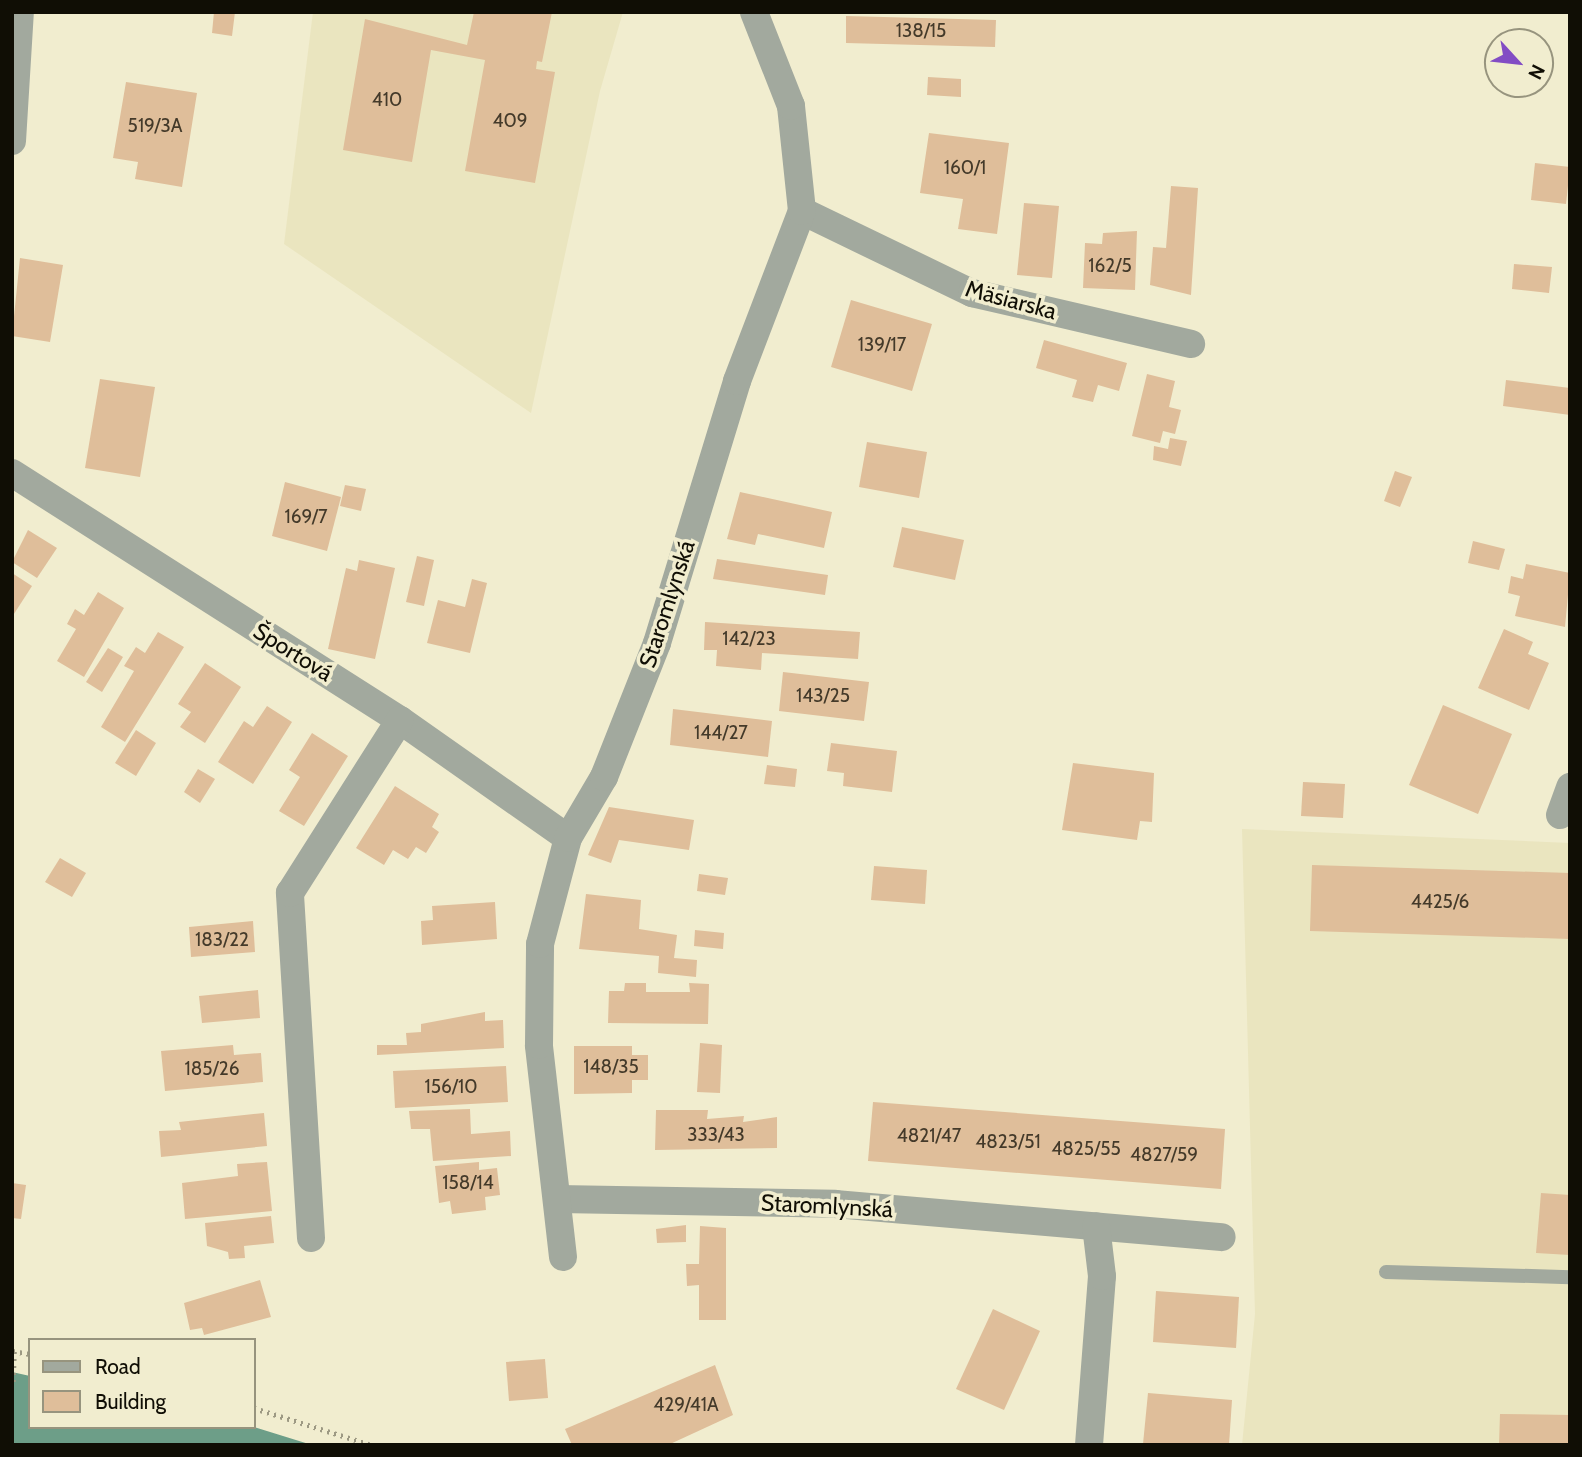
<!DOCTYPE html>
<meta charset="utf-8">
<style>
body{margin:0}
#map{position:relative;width:1582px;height:1457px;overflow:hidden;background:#f1edcf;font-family:Cabin,sans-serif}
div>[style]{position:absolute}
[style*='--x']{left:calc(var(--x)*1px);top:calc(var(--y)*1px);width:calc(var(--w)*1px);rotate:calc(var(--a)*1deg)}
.built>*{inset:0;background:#eae5bf}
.water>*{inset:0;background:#6d9e88}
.building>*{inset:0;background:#dfbe9a}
.path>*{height:4.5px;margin-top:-2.25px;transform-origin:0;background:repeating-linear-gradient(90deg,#9d9983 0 2px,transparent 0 7px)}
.service>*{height:14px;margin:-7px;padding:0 7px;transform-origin:7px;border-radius:7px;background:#a2a99e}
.minor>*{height:28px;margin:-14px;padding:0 14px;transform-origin:14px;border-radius:14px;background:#a2a99e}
span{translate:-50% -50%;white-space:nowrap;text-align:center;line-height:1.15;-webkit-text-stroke:7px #f1edcf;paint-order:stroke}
.number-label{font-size:19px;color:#443a2a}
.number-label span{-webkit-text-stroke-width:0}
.street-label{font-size:23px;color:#100e05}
.frame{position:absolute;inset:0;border:14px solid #100e05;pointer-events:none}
.legend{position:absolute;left:28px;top:1338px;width:228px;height:91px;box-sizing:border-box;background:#f1edcf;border:2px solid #97947e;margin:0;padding:9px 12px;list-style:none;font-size:21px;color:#100e05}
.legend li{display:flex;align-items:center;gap:14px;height:35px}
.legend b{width:35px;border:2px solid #97947e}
.north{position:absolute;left:1484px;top:28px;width:70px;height:70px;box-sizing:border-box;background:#f1edcf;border:2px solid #97947e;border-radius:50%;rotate:117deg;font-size:19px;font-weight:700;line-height:28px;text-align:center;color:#100e05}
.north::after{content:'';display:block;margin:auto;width:24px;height:32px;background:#824cc4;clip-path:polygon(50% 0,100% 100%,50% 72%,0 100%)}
</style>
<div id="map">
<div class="built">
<i style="clip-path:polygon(313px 12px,623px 12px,600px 91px,531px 413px,284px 244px)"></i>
<i style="clip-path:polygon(1242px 829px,1570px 843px,1570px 1445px,1242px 1445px,1255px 1314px)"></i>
</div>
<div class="water">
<i style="clip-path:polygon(12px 1372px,30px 1376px,30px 1427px,254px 1427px,312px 1445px,12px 1445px)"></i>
</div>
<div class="building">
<i style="clip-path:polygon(214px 12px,235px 12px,232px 36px,212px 33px)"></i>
<i style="clip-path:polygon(474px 12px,552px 12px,542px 62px,537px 61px,536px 69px,555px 72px,535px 183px,465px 171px,485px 60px,431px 50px,412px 162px,343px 150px,365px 19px,467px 45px)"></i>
<i style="clip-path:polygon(846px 16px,996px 20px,995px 47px,846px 43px)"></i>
<i style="clip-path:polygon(928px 77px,961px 79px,961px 97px,927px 95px)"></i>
<i style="clip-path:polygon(126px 82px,197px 93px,182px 187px,135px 179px,138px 162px,113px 158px)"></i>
<i style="clip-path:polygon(929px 133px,1009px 143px,997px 234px,958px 229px,963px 199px,920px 193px)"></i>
<i style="clip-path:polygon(1535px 163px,1570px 167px,1566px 204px,1531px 200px)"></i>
<i style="clip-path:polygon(1171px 186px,1198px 188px,1191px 295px,1150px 285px,1153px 247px,1166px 248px)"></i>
<i style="clip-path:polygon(1024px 203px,1059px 206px,1052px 278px,1017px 275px)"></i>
<i style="clip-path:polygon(1137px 231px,1135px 290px,1083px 288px,1085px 243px,1102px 244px,1103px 233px)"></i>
<i style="clip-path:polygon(20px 258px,63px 265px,50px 342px,12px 336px)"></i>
<i style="clip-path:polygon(1514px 264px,1552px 267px,1549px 293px,1512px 289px)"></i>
<i style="clip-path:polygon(851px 300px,932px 324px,912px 391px,831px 367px)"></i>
<i style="clip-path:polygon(1044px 340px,1127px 363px,1119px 391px,1098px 385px,1093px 402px,1072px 397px,1077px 380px,1036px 368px)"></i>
<i style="clip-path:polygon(1147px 374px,1175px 381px,1169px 407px,1181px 410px,1175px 434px,1163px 431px,1160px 443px,1132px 436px)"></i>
<i style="clip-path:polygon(100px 379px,155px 387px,140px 477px,85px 468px)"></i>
<i style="clip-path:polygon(1506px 380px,1570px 388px,1570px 415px,1503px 406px)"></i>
<i style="clip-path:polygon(1170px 438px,1187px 441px,1181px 466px,1153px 460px,1154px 446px,1168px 449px)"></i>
<i style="clip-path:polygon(867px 442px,927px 452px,919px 498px,859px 487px)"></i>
<i style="clip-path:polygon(1395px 471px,1412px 477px,1400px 507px,1384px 501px)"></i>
<i style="clip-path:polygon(285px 482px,341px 497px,327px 551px,272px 536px)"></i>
<i style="clip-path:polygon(345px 485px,366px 489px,361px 511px,340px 506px)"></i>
<i style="clip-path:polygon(740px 492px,832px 512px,824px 548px,758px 534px,755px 545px,727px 539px)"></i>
<i style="clip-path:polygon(902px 527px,964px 540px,955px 580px,893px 567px)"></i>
<i style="clip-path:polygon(28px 530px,57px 548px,37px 578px,12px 562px)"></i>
<i style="clip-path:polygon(1473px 541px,1505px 549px,1499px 570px,1468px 563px)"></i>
<i style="clip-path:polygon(417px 556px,434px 560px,424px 606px,406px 602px)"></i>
<i style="clip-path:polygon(717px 559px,828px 575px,825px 595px,713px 579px)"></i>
<i style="clip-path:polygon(359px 560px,395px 568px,375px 659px,328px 649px,346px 568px,357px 571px)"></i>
<i style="clip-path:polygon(1526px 564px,1570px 573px,1565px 627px,1515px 616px,1520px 596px,1508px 593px,1511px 576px,1523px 579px)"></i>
<i style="clip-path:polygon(12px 573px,32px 586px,12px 617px)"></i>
<i style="clip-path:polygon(472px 579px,487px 583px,470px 653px,427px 643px,438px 600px,465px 607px)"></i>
<i style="clip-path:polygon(98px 592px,124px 608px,84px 677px,57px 661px,76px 629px,67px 624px,75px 609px,84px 615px)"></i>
<i style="clip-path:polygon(705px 622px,860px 632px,858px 659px,762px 653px,761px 670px,716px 666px,717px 650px,704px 650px)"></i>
<i style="clip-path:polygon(1504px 629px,1533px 642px,1528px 654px,1549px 663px,1529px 710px,1478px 688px)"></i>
<i style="clip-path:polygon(158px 632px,184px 647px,125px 742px,101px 727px,134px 671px,124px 666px,136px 647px,145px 653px)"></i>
<i style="clip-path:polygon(108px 648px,123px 657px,102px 692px,86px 682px)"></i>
<i style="clip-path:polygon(205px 663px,241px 687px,205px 743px,180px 727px,191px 712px,178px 704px)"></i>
<i style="clip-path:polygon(783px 672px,869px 682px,864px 721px,779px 711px)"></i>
<i style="clip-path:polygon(1443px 705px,1512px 734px,1478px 814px,1409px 785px)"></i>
<i style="clip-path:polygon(267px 706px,292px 722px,253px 784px,218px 762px,244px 721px,253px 727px)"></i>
<i style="clip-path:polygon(673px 709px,772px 721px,768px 757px,670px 745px)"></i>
<i style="clip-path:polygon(136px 730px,156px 743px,136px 776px,115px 763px)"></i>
<i style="clip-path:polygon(312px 733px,348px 756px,304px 826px,279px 811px,300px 777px,289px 770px)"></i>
<i style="clip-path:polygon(831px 743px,897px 751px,892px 792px,843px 786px,844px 773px,827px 771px)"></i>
<i style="clip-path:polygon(1073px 763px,1154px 773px,1152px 822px,1140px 821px,1137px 840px,1062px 830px)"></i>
<i style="clip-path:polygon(767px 765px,797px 769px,795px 787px,764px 784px)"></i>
<i style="clip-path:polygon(198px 769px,215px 779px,200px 803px,184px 792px)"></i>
<i style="clip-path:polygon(1303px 782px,1345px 784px,1343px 818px,1301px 816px)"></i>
<i style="clip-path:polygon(395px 786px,439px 814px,432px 827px,439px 832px,426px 853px,416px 847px,408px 859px,393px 850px,384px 865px,356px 848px)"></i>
<i style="clip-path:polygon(609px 807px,694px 820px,689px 850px,619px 840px,611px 863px,588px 855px)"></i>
<i style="clip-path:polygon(60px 858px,86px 873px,72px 897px,45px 882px)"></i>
<i style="clip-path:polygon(1312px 865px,1570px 873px,1570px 939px,1310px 931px)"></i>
<i style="clip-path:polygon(874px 866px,927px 870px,925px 904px,871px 900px)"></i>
<i style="clip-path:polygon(699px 874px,728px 878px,725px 895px,697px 891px)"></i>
<i style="clip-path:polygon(586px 894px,641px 900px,639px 929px,677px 935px,674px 958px,697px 960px,696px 977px,658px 973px,659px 956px,579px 949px)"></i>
<i style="clip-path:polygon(495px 902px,497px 939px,422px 945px,421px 921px,433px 920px,432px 906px)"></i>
<i style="clip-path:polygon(253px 921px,255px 952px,191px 957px,189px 927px)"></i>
<i style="clip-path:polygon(695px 930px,724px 933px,723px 949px,694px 946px)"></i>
<i style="clip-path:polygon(625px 983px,646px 983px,646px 992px,690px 992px,689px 983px,709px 984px,708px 1024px,608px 1023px,609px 991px,624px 991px)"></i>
<i style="clip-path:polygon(258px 990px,260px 1018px,202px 1023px,199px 996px)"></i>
<i style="clip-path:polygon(485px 1012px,485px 1021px,503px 1020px,504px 1048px,377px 1055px,377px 1045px,407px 1045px,406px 1033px,421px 1032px,421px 1024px)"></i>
<i style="clip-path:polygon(700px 1043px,722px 1045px,720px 1093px,697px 1092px)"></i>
<i style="clip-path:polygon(233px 1045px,234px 1055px,261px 1053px,263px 1082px,165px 1091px,161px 1051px)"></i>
<i style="clip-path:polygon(574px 1046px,632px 1046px,632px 1055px,648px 1055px,648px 1080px,632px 1080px,632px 1093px,574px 1094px)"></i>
<i style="clip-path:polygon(506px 1066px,508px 1102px,395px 1108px,393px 1071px)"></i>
<i style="clip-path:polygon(873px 1102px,1225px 1129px,1221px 1189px,868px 1161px)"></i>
<i style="clip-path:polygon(470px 1109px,471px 1134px,510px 1131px,511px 1156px,433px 1161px,430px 1129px,411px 1129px,409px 1111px)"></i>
<i style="clip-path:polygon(656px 1110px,708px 1110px,707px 1119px,744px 1116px,743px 1122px,777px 1117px,777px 1148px,655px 1150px)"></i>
<i style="clip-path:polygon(264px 1113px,267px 1146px,161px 1157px,159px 1131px,181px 1130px,179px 1122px)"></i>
<i style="clip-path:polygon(267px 1162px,272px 1211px,185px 1219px,182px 1183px,238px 1176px,237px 1164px)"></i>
<i style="clip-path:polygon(479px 1162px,479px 1170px,497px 1168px,500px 1195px,485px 1197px,486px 1210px,452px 1214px,450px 1201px,439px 1203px,435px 1166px)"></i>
<i style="clip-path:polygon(12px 1183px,26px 1185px,21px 1219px,12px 1218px)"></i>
<i style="clip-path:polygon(1541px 1193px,1570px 1195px,1570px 1255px,1536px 1253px)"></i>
<i style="clip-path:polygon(271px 1216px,274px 1243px,244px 1246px,245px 1258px,229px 1259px,228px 1252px,207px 1246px,205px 1223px)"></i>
<i style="clip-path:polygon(686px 1225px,686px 1242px,657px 1243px,656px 1229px)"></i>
<i style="clip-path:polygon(700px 1226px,726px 1228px,726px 1320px,699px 1320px,699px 1285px,687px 1286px,686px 1264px,699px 1264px)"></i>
<i style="clip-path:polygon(260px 1280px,271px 1317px,204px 1335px,202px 1328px,190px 1330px,184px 1303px)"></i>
<i style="clip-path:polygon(1156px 1291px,1239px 1297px,1236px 1348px,1153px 1342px)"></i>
<i style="clip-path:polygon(993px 1309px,1040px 1331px,1004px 1410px,956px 1389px)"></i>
<i style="clip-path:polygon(545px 1359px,548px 1398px,509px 1401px,506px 1362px)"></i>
<i style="clip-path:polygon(715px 1365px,733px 1415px,668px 1445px,572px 1445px,565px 1429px)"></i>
<i style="clip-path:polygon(1148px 1393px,1232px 1400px,1229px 1445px,1143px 1444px)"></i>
<i style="clip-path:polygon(1500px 1414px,1570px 1415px,1570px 1445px,1499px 1445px)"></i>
</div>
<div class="path">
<i style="--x:13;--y:1351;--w:17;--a:10"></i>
<i style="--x:13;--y:1382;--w:31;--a:-88"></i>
<i style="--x:254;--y:1408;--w:123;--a:17.5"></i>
</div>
<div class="service">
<i style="--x:1386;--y:1272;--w:184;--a:1.6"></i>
</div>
<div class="minor">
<i style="--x:12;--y:141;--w:129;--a:-86.5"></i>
<i style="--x:802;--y:211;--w:189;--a:25.8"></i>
<i style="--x:972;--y:293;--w:225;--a:13.1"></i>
<i style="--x:12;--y:473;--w:460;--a:32.5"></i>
<i style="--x:400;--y:720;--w:205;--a:35.1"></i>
<i style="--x:1560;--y:815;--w:30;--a:-70"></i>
<i style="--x:558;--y:1199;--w:277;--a:1"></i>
<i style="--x:835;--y:1204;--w:388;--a:4.9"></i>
<i style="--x:311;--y:1238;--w:346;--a:-93.5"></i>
<i style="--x:290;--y:893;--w:205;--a:-57.6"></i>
<i style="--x:563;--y:1257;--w:213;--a:-96.5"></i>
<i style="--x:539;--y:1045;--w:101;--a:-89.4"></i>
<i style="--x:540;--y:944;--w:110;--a:-75.2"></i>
<i style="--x:568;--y:838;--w:71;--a:-59.5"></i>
<i style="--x:604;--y:777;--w:144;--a:-68.4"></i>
<i style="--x:657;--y:643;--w:274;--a:-73"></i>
<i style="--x:737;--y:381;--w:182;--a:-69.1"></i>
<i style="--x:802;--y:211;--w:106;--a:-96"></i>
<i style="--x:791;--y:106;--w:101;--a:-111.5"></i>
<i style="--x:1089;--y:1445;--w:169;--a:-85.6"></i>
<i style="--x:1102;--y:1276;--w:50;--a:-96.8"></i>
</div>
<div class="number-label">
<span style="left:921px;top:31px">138/15</span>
<span style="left:387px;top:100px">410</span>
<span style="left:510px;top:121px">409</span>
<span style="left:155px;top:126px">519/3A</span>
<span style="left:965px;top:168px">160/1</span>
<span style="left:1110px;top:266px">162/5</span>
<span style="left:882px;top:345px">139/17</span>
<span style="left:306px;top:517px">169/7</span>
<span style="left:749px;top:639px">142/23</span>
<span style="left:823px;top:696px">143/25</span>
<span style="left:721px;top:733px">144/27</span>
<span style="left:1440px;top:902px">4425/6</span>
<span style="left:222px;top:940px">183/22</span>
<span style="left:611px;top:1067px">148/35</span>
<span style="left:212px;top:1069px">185/26</span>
<span style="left:451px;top:1087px">156/10</span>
<span style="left:716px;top:1135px">333/43</span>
<span style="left:929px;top:1136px">4821/47</span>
<span style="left:1008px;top:1142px">4823/51</span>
<span style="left:1086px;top:1149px">4825/55</span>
<span style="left:1164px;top:1155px">4827/59</span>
<span style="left:468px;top:1183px">158/14</span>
<span style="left:686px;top:1405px">429/41A</span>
</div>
<div class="street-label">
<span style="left:1011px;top:300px;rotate:15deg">Mäsiarska</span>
<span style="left:667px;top:604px;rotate:-72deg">Staromlynská</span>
<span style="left:293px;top:652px;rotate:32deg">Športová</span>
<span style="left:827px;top:1206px;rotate:3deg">Staromlynská</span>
</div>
<div class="frame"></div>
<ul class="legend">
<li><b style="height:9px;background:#a2a99e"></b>Road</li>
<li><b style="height:19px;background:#dfbe9a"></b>Building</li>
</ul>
<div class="north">N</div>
</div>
